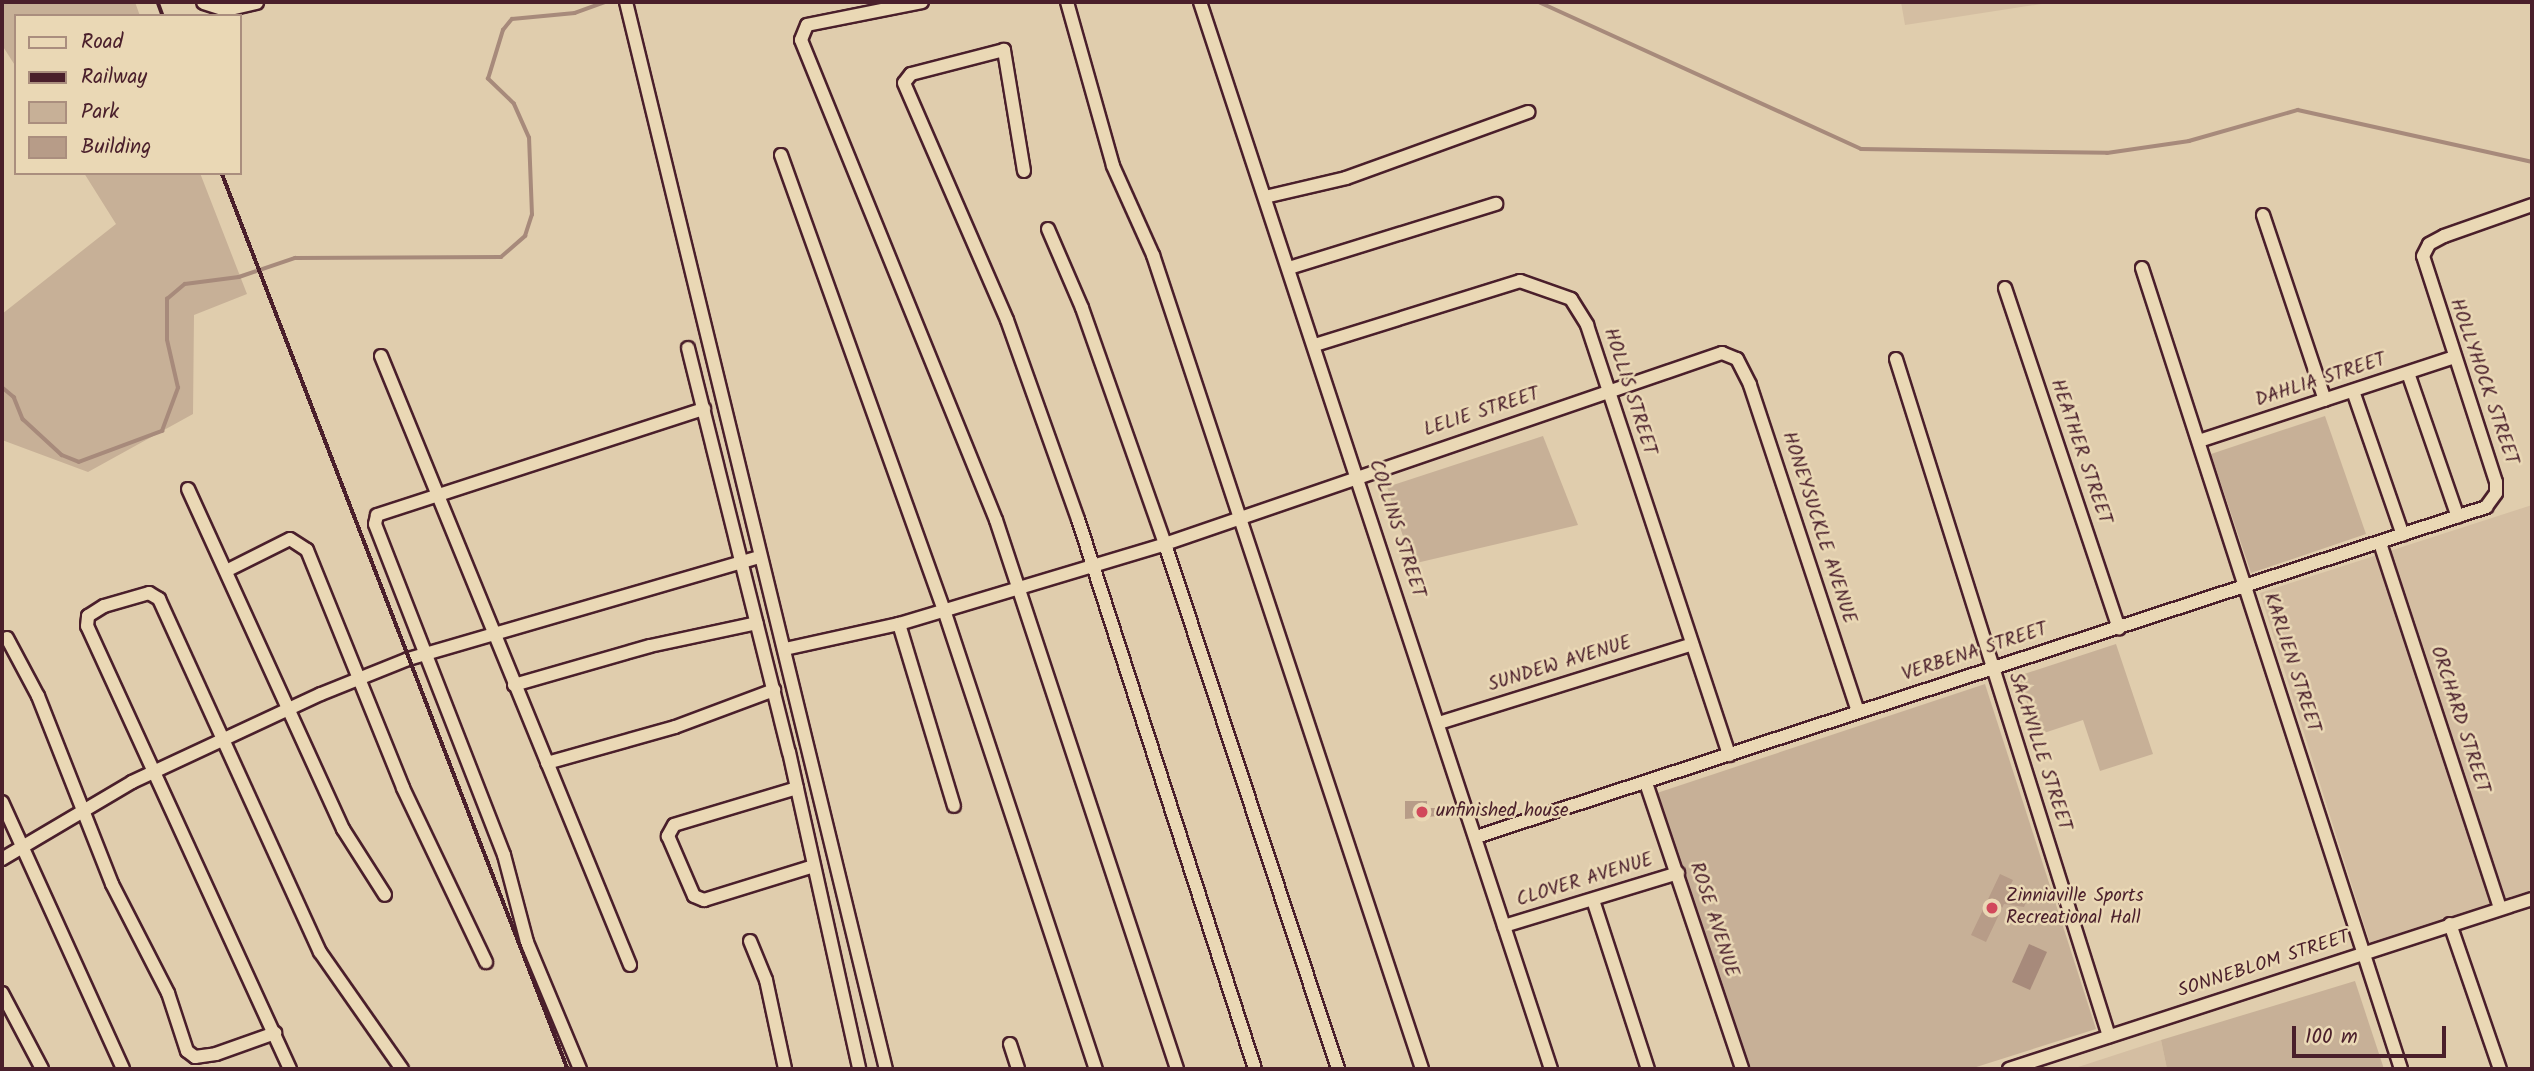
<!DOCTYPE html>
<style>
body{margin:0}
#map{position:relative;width:2534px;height:1071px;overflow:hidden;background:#e0cdad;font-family:Kalam,sans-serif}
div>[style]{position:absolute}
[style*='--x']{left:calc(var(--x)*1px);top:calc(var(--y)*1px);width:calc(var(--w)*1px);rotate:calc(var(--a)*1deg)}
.built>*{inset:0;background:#d4bea2}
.green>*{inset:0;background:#c7b097}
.water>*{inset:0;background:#a78a7b}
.stream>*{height:3.5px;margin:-1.75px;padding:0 1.75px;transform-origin:1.75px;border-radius:1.75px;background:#a78a7b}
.building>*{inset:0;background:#b79c88}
.roads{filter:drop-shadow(2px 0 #4a1f2b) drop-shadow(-2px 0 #4a1f2b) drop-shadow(0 2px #4a1f2b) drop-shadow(0 -2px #4a1f2b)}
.minor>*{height:12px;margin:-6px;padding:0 6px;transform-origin:6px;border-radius:6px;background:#ead8b5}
.major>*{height:14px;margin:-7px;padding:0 7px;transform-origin:7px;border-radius:7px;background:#ead8b5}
.rail>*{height:3.5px;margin:-1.75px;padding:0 1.75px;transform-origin:1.75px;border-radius:1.75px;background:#4a1f2b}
.dots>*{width:19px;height:19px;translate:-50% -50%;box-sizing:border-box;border:4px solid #ead8b5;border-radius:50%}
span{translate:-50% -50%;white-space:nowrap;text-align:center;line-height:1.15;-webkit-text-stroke:5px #ead8b5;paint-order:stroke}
.street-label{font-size:19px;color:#4a1f2b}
.poi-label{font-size:19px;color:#4a1f2b}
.left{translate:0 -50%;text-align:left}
.frame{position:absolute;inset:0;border:4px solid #4a1f2b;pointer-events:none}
.legend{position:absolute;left:14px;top:14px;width:228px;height:161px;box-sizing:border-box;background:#ead8b5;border:2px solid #aa8e7e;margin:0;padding:9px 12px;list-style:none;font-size:21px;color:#4a1f2b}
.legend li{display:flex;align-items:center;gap:14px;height:35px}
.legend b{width:35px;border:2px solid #aa8e7e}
.scale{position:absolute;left:2292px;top:1026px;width:154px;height:32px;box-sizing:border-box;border:4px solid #4a1f2b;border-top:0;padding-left:9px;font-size:21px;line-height:24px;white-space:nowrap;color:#4a1f2b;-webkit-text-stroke:5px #ead8b5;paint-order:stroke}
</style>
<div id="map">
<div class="built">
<i style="clip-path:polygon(1901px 2px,2054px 2px,1905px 25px)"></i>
<i style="clip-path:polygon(2532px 505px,2532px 890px,2370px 943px,2260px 593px)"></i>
<i style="clip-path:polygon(2161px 1040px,2167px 1069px,2072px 1069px)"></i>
</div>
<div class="green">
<i style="clip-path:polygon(2px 2px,135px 2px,140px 16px,16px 16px,16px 67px,2px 45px)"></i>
<i style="clip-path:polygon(84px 173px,200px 173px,247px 294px,194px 315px,193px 414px,88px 472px,2px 440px,2px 314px,116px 224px)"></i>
<i style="clip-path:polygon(2325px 416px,2366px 534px,2251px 573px,2211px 454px)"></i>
<i style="clip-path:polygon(1543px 436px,1578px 525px,1412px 564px,1387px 487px)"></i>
<i style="clip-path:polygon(2116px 644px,2153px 754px,2100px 771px,2083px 720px,2038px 735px,2018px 676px)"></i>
<i style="clip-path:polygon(1985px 684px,2096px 1029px,1970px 1069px,1748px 1069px,1657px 793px)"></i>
<i style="clip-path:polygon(2355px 981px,2384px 1069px,2167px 1069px,2161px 1040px)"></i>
</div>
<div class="water">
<i style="clip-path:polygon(2029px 944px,2047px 952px,2030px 990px,2012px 982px)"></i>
</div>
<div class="stream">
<i style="--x:1539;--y:2;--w:354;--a:24.5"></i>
<i style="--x:1861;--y:149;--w:246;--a:0.9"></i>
<i style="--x:2107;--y:153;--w:83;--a:-8.3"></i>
<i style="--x:2189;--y:141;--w:113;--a:-15.9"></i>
<i style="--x:2298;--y:110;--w:240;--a:12.5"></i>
<i style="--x:2;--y:387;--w:16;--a:40"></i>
<i style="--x:14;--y:397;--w:24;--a:68"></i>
<i style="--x:23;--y:419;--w:53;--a:42.7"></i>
<i style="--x:62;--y:455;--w:18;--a:22"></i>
<i style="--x:79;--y:462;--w:89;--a:-20.5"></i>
<i style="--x:162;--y:431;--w:46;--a:-69.6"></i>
<i style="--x:178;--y:388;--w:49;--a:-102.9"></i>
<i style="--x:167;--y:340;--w:41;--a:-90"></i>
<i style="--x:167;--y:299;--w:23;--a:-40"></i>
<i style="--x:185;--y:284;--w:54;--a:-7.4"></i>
<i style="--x:239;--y:277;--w:59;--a:-18.7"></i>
<i style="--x:295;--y:258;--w:206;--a:-0.3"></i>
<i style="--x:501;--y:257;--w:32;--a:-41"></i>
<i style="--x:525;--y:236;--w:22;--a:-72"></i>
<i style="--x:532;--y:215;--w:77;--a:-92.2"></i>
<i style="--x:529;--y:138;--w:37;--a:-114"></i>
<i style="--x:514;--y:104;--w:36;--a:-136"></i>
<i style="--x:488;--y:79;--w:51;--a:-73"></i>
<i style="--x:503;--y:30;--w:14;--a:-51"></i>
<i style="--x:512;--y:19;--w:63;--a:-5.4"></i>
<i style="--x:575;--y:13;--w:32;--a:-20"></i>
</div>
<div class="building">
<i style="clip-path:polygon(1405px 801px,1427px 801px,1427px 808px,1438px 808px,1438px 816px,1405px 819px)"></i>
<i style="clip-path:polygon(2000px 874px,2013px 880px,2009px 888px,2028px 898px,2024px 907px,2004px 904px,1986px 942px,1971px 935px)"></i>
</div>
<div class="roads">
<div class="minor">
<i style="--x:626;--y:2;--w:1098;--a:76.31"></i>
<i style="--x:922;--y:2;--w:117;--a:168.7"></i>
<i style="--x:807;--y:25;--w:16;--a:112"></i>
<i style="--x:801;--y:40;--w:518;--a:67.89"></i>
<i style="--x:996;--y:520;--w:578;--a:71.75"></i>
<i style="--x:1067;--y:2;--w:170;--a:74.3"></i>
<i style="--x:1113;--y:166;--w:98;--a:65.8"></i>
<i style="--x:1153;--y:255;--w:857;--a:71.71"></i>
<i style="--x:1200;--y:2;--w:1123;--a:71.79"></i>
<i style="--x:781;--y:155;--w:483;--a:70.3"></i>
<i style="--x:944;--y:610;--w:484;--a:71.7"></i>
<i style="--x:1024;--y:171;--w:123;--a:-99.4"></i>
<i style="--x:1004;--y:50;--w:96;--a:165.5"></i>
<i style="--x:911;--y:74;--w:11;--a:128"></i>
<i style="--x:904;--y:83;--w:258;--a:66.5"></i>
<i style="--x:1007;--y:320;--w:211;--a:70.4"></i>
<i style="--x:1078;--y:519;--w:578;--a:72.16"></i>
<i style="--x:1265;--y:197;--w:83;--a:-13.2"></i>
<i style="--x:1346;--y:178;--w:194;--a:-19.9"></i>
<i style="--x:2263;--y:215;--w:195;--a:71.5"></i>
<i style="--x:1048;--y:229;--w:86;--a:66.7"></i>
<i style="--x:1082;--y:308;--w:250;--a:70.6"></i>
<i style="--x:1165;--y:544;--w:553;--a:71.76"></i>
<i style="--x:1289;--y:268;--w:217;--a:-17.2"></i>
<i style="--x:2142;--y:268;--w:842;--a:72.08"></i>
<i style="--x:2005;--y:288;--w:359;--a:71.5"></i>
<i style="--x:1315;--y:345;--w:215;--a:-17.3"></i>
<i style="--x:1520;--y:281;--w:54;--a:19.4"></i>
<i style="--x:1571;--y:299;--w:31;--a:58"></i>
<i style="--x:1587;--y:325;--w:453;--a:71.7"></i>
<i style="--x:688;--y:348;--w:416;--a:76"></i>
<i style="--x:789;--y:752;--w:325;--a:77.5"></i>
<i style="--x:381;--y:356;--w:658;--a:67.76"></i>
<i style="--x:1896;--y:359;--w:710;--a:72.54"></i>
<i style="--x:2408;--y:373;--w:152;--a:70.9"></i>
<i style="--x:2353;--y:391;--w:152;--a:70.9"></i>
<i style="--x:2199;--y:441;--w:269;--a:-18.2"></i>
<i style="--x:188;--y:489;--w:374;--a:65.5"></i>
<i style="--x:343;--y:829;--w:78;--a:57.5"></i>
<i style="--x:2380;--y:543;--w:384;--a:71.8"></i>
<i style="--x:228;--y:570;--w:69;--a:-26.6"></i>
<i style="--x:290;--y:539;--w:20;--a:33"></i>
<i style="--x:307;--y:550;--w:257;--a:68"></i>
<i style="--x:403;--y:788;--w:193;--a:64.5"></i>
<i style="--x:899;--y:624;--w:190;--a:73.2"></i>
<i style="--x:7;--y:638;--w:66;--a:61.9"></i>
<i style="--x:38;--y:696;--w:202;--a:68.5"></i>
<i style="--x:112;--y:884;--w:123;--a:62.8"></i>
<i style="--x:168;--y:993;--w:61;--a:71.9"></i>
<i style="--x:187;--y:1051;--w:10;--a:37"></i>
<i style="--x:195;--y:1057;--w:21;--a:-8"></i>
<i style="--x:216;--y:1054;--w:63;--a:-19.6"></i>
<i style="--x:785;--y:649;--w:117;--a:-12.4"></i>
<i style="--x:899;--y:624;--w:278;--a:-16.7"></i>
<i style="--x:1165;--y:544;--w:589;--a:-18.93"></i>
<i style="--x:1722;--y:353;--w:16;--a:22"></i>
<i style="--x:1737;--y:359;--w:29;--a:63"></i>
<i style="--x:1750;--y:385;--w:343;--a:71.7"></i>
<i style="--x:514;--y:685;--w:141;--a:-16"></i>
<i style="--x:650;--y:646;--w:109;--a:-12.1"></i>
<i style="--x:1439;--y:723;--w:265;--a:-17.3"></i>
<i style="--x:547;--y:763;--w:133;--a:-15.7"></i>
<i style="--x:675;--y:727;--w:106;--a:-20.5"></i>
<i style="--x:1646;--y:783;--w:302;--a:71.4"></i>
<i style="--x:797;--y:788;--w:128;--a:163.3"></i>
<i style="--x:674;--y:825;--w:13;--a:119"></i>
<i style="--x:668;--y:836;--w:65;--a:66.6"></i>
<i style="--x:694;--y:896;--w:11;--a:22"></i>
<i style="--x:704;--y:900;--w:115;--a:-17.2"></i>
<i style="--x:2;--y:802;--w:293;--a:65.6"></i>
<i style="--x:1476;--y:837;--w:1063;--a:-18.09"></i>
<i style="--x:2486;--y:507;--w:17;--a:-54"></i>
<i style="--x:2496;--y:493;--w:11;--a:-90"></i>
<i style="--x:2496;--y:482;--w:237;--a:-107.9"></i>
<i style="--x:2423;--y:256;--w:13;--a:-63"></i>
<i style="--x:2429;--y:244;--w:17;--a:-28"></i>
<i style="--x:2444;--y:236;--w:93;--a:-19.4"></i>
<i style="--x:2;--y:859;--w:151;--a:-30.6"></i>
<i style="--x:132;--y:782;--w:208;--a:-25"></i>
<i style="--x:321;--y:694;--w:94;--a:-21.9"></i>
<i style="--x:408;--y:659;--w:366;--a:-16.2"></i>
<i style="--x:1593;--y:900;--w:178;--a:72"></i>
<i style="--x:2450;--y:924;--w:153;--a:71"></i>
<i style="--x:1504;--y:926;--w:182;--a:-16.9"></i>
<i style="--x:750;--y:941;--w:42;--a:67.7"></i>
<i style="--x:766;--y:980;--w:91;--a:77.9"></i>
<i style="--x:2;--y:993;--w:86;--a:62.2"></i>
<i style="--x:1010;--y:1044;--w:26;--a:72"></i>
<i style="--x:290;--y:1069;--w:487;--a:-114.6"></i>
<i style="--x:87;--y:626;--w:10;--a:-84"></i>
<i style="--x:88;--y:616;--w:19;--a:-32"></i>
<i style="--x:104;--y:606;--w:47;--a:-16.1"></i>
<i style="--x:149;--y:593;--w:12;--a:31"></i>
<i style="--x:159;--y:599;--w:388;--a:65.5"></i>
<i style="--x:320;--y:952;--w:143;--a:55"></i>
<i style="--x:580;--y:1069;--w:138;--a:-112.7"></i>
<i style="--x:527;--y:942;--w:90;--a:-104.8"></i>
<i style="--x:504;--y:855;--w:355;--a:-111.3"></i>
<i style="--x:375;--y:524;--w:9;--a:-77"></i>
<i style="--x:377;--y:515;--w:344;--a:-18"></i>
<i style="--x:2009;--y:1069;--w:550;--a:-18.01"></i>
</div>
<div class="major">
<i style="--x:204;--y:2;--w:23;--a:18"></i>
<i style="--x:226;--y:9;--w:31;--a:-13"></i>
</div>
</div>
<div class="rail">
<i style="--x:158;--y:2;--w:15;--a:70"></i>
<i style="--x:222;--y:173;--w:960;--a:68.89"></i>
</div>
<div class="dots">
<i style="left:1422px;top:812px;background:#d1495b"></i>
<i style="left:1992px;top:908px;background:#d1495b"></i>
</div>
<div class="street-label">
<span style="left:2321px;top:381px;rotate:-18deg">DAHLIA STREET</span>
<span style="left:2483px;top:382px;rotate:71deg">HOLLYHOCK STREET</span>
<span style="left:1629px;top:392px;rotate:72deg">HOLLIS STREET</span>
<span style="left:1482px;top:413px;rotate:-18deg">LELIE STREET</span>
<span style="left:2080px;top:452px;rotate:71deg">HEATHER STREET</span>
<span style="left:1818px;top:528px;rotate:72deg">HONEYSUCKLE AVENUE</span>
<span style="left:1396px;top:529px;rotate:72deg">COLLINS STREET</span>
<span style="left:1975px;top:653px;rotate:-18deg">VERBENA STREET</span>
<span style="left:2291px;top:663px;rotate:72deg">KARLIEN STREET</span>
<span style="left:1560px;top:665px;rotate:-17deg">SUNDEW AVENUE</span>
<span style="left:2459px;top:720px;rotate:72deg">ORCHARD STREET</span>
<span style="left:2039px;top:752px;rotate:72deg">SACHVILLE STREET</span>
<span style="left:1585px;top:881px;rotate:-17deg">CLOVER AVENUE</span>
<span style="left:1713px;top:920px;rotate:72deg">ROSE AVENUE</span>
<span style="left:2264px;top:965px;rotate:-18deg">SONNEBLOM STREET</span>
</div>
<div class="poi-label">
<span class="left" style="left:1436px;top:812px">unfinished house</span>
<span class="left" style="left:2006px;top:908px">Zinniaville Sports<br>Recreational Hall</span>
</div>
<div class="frame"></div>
<ul class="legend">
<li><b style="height:9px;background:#ead8b5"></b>Road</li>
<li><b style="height:9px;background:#4a1f2b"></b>Railway</li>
<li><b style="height:19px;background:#c7b097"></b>Park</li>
<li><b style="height:19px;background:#b79c88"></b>Building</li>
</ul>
<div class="scale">100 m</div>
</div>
